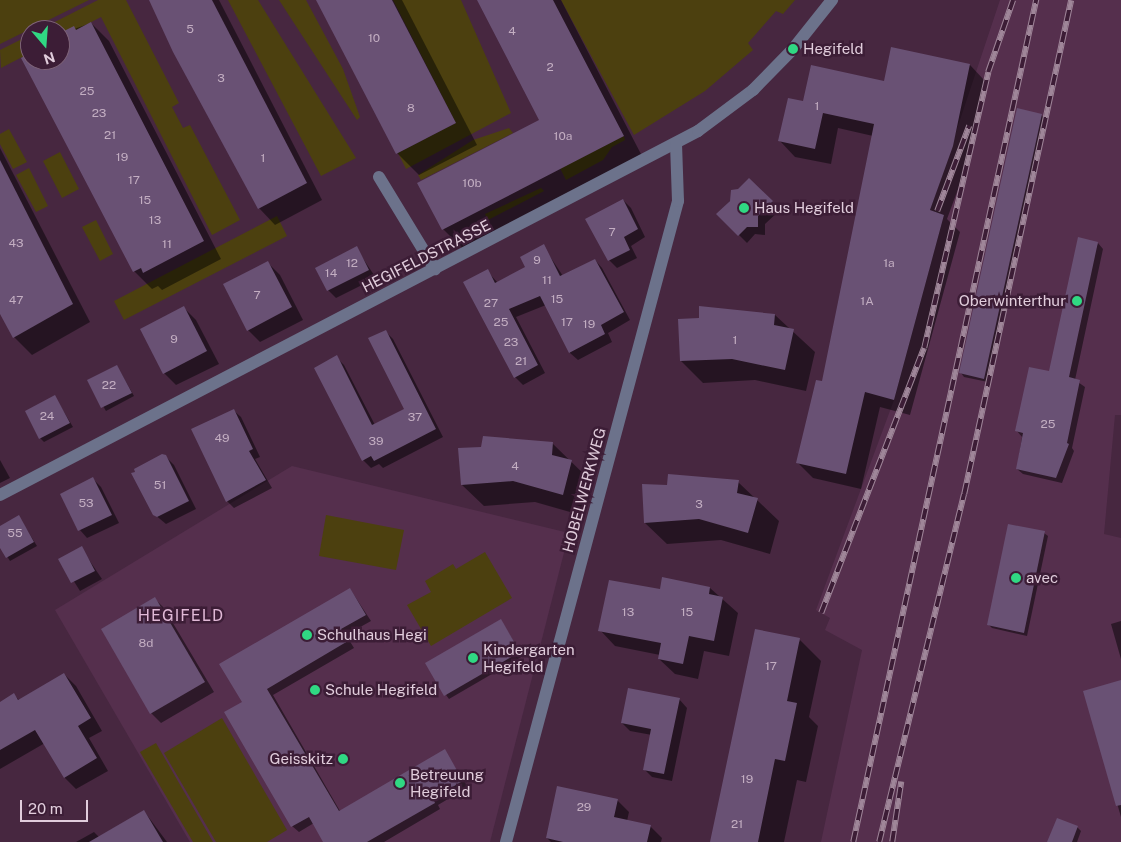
<!DOCTYPE html>
<style>
body{margin:0}
#map{position:relative;width:1121px;height:842px;overflow:hidden;background:#472740;font-family:"Public Sans",sans-serif}
div>[style]{position:absolute}
[style*='--x']{left:calc(var(--x)*1px);top:calc(var(--y)*1px);width:calc(var(--w)*1px);rotate:calc(var(--a)*1deg)}
.built>*{inset:0;background:#552f4d}
.green>*{inset:0;background:#4c400f}
.shadow>*{inset:0;background:#0007}
.building>*{inset:0;background:#695174}
.minor>*{height:12px;margin:-6px;padding:0 6px;transform-origin:6px;border-radius:6px;background:#6c728b}
.rail>*{height:5.5px;margin-top:-2.75px;transform-origin:0;background:repeating-linear-gradient(90deg,#3c1d36 0 11px,#9f8699 0 22px);box-sizing:border-box;border-block:1px solid #9f8699}
.dots>*{width:14px;height:14px;translate:-50% -50%;box-sizing:border-box;border:2px solid #3c1d36;border-radius:50%}
span{translate:-50% -50%;white-space:nowrap;text-align:center;line-height:1.15;-webkit-text-stroke:5px #3c1d36;paint-order:stroke}
.number-label{font-size:12px;color:#c3aec2}
.number-label span{-webkit-text-stroke-width:0}
.poi-label{font-size:15px;color:#e1cddc}
.left{translate:0 -50%;text-align:left}
.right{translate:-100% -50%;text-align:right}
.street-label{font-size:15px;color:#e1cddc}
.neighbourhood-label{font-size:16px;color:#e1b9d7;letter-spacing:1px}
.north{position:absolute;left:20px;top:20px;width:50px;height:50px;box-sizing:border-box;background:#3c1d36;border:1px solid #7e6378;border-radius:50%;rotate:162deg;font-size:14px;font-weight:700;line-height:20px;text-align:center;color:#e1cddc}
.north::after{content:'';display:block;margin:auto;width:18px;height:22px;background:#30d883;clip-path:polygon(50% 0,100% 100%,50% 72%,0 100%)}
.scale{position:absolute;left:20px;top:800px;width:68px;height:22px;box-sizing:border-box;border:2px solid #e1cddc;border-top:0;padding-left:6px;font-size:15px;line-height:18px;white-space:nowrap;color:#e1cddc;-webkit-text-stroke:4px #3c1d36;paint-order:stroke}
</style>
<div id="map">
<div class="built">
<i style="clip-path:polygon(1000px 0,1121px 0,1121px 415px,1115px 415px,1104px 534px,1121px 538px,1121px 842px,821px 842px,862px 650px,825px 630px,830px 618px,816px 610px,894px 400px,944px 215px,930px 210px)"></i>
<i style="clip-path:polygon(292px 466px,569px 533px,490px 842px,190px 842px,55px 610px)"></i>
</div>
<div class="green">
<i style="clip-path:polygon(0 0,89px 0,0 44px)"></i>
<i style="clip-path:polygon(98px 0,126px 0,179px 103px,172px 107px,183px 128px,190px 125px,240px 220px,212px 235px,101px 17px,76px 30px,60px 33px,60px 30px,39px 30px)"></i>
<i style="clip-path:polygon(228px 0,258px 0,356px 158px,321px 176px)"></i>
<i style="clip-path:polygon(279px 0,306px 0,343px 69px,360px 117px,357px 120px)"></i>
<i style="clip-path:polygon(393px 0,461px 0,511px 113px,406px 169px,398px 153px,456px 123px)"></i>
<i style="clip-path:polygon(561px 0,795px 0,783px 14px,776px 11px,748px 43px,753px 50px,705px 91px,634px 135px)"></i>
<i style="clip-path:polygon(30px 35px,28px 54px,1px 68px,0 50px)"></i>
<i style="clip-path:polygon(509px 128px,513px 133px,421px 180px,418px 175px,473px 140px)"></i>
<i style="clip-path:polygon(9px 129px,27px 162px,13px 169px,0 144px,0 134px)"></i>
<i style="clip-path:polygon(624px 136px,625px 140px,612px 147px,603px 160px,566px 180px,560px 168px)"></i>
<i style="clip-path:polygon(60px 152px,79px 189px,62px 198px,43px 161px)"></i>
<i style="clip-path:polygon(29px 168px,48px 206px,36px 212px,16px 175px)"></i>
<i style="clip-path:polygon(541px 188px,544px 191px,488px 220px,485px 214px)"></i>
<i style="clip-path:polygon(277px 216px,287px 236px,124px 320px,114px 301px)"></i>
<i style="clip-path:polygon(96px 220px,113px 254px,100px 261px,82px 227px)"></i>
<i style="clip-path:polygon(326px 515px,404px 530px,396px 570px,319px 556px)"></i>
<i style="clip-path:polygon(485px 552px,512px 598px,431px 646px,407px 605px,431px 592px,425px 581px,453px 564px,456px 569px)"></i>
<i style="clip-path:polygon(222px 718px,287px 830px,267px 842px,216px 842px,164px 753px)"></i>
<i style="clip-path:polygon(156px 743px,213px 842px,193px 842px,140px 752px)"></i>
</div>
<div class="shadow">
<i style="clip-path:polygon(150px 0,219px 0,322px 200px,275px 225px,259px 208px)"></i>
<i style="clip-path:polygon(318px 0,402px 0,477px 145px,419px 175px,397px 153px)"></i>
<i style="clip-path:polygon(479px 0,561px 0,642px 156px,462px 248px,443px 229px,541px 120px)"></i>
<i style="clip-path:polygon(91px 23px,109px 41px,221px 259px,162px 290px,158px 286px,152px 289px,134px 271px,23px 58px,30px 55px,30px 60px,60px 60px,60px 34px)"></i>
<i style="clip-path:polygon(970px 65px,985px 81px,968px 162px,947px 219px,960px 232px,910px 415px,880px 407px,861px 489px,813px 478px,797px 462px,823px 383px,873px 136px,838px 128px,831px 164px,795px 157px,780px 141px,804px 102px)"></i>
<i style="clip-path:polygon(1041px 115px,1045px 119px,988px 382px,964px 377px,961px 373px)"></i>
<i style="clip-path:polygon(0 148px,90px 322px,32px 355px,14px 337px,0 311px)"></i>
<i style="clip-path:polygon(749px 180px,780px 210px,765px 224px,765px 235px,755px 234px,747px 243px,718px 214px)"></i>
<i style="clip-path:polygon(623px 200px,631px 208px,645px 237px,631px 246px,637px 258px,617px 268px,609px 260px)"></i>
<i style="clip-path:polygon(1098px 243px,1103px 249px,1075px 380px,1085px 387px,1072px 448px,1074px 451px,1062px 483px,1023px 474px,1017px 469px,1022px 437px,1017px 431px,1050px 372px)"></i>
<i style="clip-path:polygon(543px 246px,563px 276px,595px 260px,602px 268px,630px 320px,608px 333px,612px 342px,578px 360px,570px 353px,546px 305px,516px 317px,545px 373px,523px 385px,515px 377px,487px 271px,498px 283px,526px 267px)"></i>
<i style="clip-path:polygon(356px 248px,376px 278px,336px 298px,328px 290px)"></i>
<i style="clip-path:polygon(268px 263px,280px 275px,303px 320px,260px 342px,248px 330px)"></i>
<i style="clip-path:polygon(184px 308px,196px 320px,219px 364px,176px 385px,164px 373px,142px 329px)"></i>
<i style="clip-path:polygon(775px 315px,815px 352px,806px 391px,755px 380px,703px 383px,681px 361px)"></i>
<i style="clip-path:polygon(385px 331px,393px 339px,443px 437px,383px 468px,379px 464px,371px 468px,363px 460px,336px 357px,344px 365px,375px 425px,406px 409px)"></i>
<i style="clip-path:polygon(117px 366px,134px 396px,106px 411px,88px 381px)"></i>
<i style="clip-path:polygon(55px 397px,73px 427px,44px 442px,40px 438px)"></i>
<i style="clip-path:polygon(233px 410px,241px 417px,260px 457px,255px 459px,272px 488px,234px 508px,227px 501px)"></i>
<i style="clip-path:polygon(552px 443px,593px 483px,584px 516px,535px 502px,484px 506px,462px 485px)"></i>
<i style="clip-path:polygon(165px 456px,174px 465px,196px 509px,166px 524px,154px 514px)"></i>
<i style="clip-path:polygon(0 460px,10px 478px,0 483px)"></i>
<i style="clip-path:polygon(93px 479px,101px 487px,119px 523px,87px 538px,80px 530px)"></i>
<i style="clip-path:polygon(738px 482px,779px 521px,770px 554px,721px 540px,667px 544px,645px 523px,668px 487px)"></i>
<i style="clip-path:polygon(19px 517px,37px 546px,10px 561px,0 545px,0 527px)"></i>
<i style="clip-path:polygon(1044px 533px,1048px 536px,1027px 636px,992px 628px,988px 624px)"></i>
<i style="clip-path:polygon(81px 548px,102px 579px,80px 591px,60px 559px)"></i>
<i style="clip-path:polygon(710px 588px,738px 613px,729px 656px,704px 651px,698px 679px,675px 674px,659px 659px,660px 655px,615px 646px,600px 630px,661px 591px)"></i>
<i style="clip-path:polygon(350px 589px,371px 621px,346px 635px,354px 648px,273px 695px,340px 811px,444px 751px,468px 787px,438px 805px,440px 809px,384px 842px,325px 842px,314px 823px,299px 832px,292px 826px,244px 703px)"></i>
<i style="clip-path:polygon(155px 599px,164px 608px,214px 692px,161px 723px,151px 713px,102px 629px)"></i>
<i style="clip-path:polygon(501px 621px,523px 656px,449px 699px,446px 695px)"></i>
<i style="clip-path:polygon(1121px 621px,1121px 659px,1111px 624px)"></i>
<i style="clip-path:polygon(800px 640px,821px 661px,809px 717px,818px 726px,806px 782px,797px 780px,784px 842px,711px 842px)"></i>
<i style="clip-path:polygon(64px 674px,76px 686px,102px 731px,89px 738px,108px 771px,76px 789px,64px 777px,45px 743px,0 769px,0 703px,14px 695px,19px 700px)"></i>
<i style="clip-path:polygon(1121px 682px,1121px 817px,1085px 692px)"></i>
<i style="clip-path:polygon(679px 699px,687px 708px,672px 781px,652px 777px,644px 769px,652px 735px,630px 731px,622px 723px)"></i>
<i style="clip-path:polygon(617px 800px,629px 812px,627px 821px,650px 826px,662px 838px,661px 842px,551px 842px,547px 838px)"></i>
<i style="clip-path:polygon(144px 811px,167px 842px,76px 842px,94px 832px,99px 837px)"></i>
<i style="clip-path:polygon(1077px 827px,1081px 831px,1077px 842px,1049px 842px)"></i>
</div>
<div class="building">
<i style="clip-path:polygon(149px 0,212px 0,307px 183px,258px 209px,173px 52px)"></i>
<i style="clip-path:polygon(316px 0,392px 0,456px 123px,396px 154px)"></i>
<i style="clip-path:polygon(477px 0,553px 0,624px 136px,442px 230px,417px 183px,539px 120px)"></i>
<i style="clip-path:polygon(91px 22px,204px 241px,143px 273px,141px 268px,133px 272px,21px 58px,28px 54px,26px 50px,30px 48px,30px 60px,60px 60px,60px 33px,74px 26px,76px 30px)"></i>
<i style="clip-path:polygon(891px 47px,970px 64px,953px 146px,930px 210px,944px 215px,894px 400px,865px 392px,846px 474px,796px 463px,816px 380px,822px 381px,874px 124px,823px 113px,815px 149px,778px 141px,788px 98px,803px 101px,811px 65px,884px 81px)"></i>
<i style="clip-path:polygon(1017px 108px,1042px 114px,984px 379px,959px 373px)"></i>
<i style="clip-path:polygon(0 160px,73px 304px,13px 338px,0 314px)"></i>
<i style="clip-path:polygon(749px 178px,773px 201px,758px 216px,758px 227px,747px 227px,738px 236px,716px 214px,730px 201px,731px 190px,738px 189px)"></i>
<i style="clip-path:polygon(623px 199px,638px 229px,624px 237px,630px 250px,608px 261px,585px 219px)"></i>
<i style="clip-path:polygon(1078px 237px,1098px 242px,1069px 377px,1080px 380px,1067px 443px,1069px 444px,1056px 478px,1016px 469px,1023px 433px,1015px 431px,1029px 367px,1049px 371px)"></i>
<i style="clip-path:polygon(544px 244px,560px 276px,595px 259px,624px 312px,601px 325px,605px 334px,569px 353px,540px 296px,509px 309px,538px 365px,514px 378px,463px 282px,488px 269px,495px 283px,525px 267px,520px 257px)"></i>
<i style="clip-path:polygon(357px 246px,369px 270px,327px 291px,315px 268px)"></i>
<i style="clip-path:polygon(268px 261px,292px 307px,247px 331px,223px 284px)"></i>
<i style="clip-path:polygon(184px 306px,207px 351px,163px 374px,140px 329px)"></i>
<i style="clip-path:polygon(699px 306px,775px 314px,774px 325px,794px 329px,785px 370px,732px 359px,680px 361px,678px 319px,699px 318px)"></i>
<i style="clip-path:polygon(386px 330px,436px 429px,374px 461px,371px 456px,362px 461px,314px 368px,337px 355px,372px 425px,404px 409px,368px 338px)"></i>
<i style="clip-path:polygon(117px 365px,132px 393px,101px 408px,87px 380px)"></i>
<i style="clip-path:polygon(55px 395px,70px 423px,39px 439px,25px 411px)"></i>
<i style="clip-path:polygon(234px 409px,253px 449px,249px 451px,266px 480px,226px 502px,191px 429px)"></i>
<i style="clip-path:polygon(483px 436px,553px 442px,552px 455px,572px 460px,563px 495px,513px 481px,461px 485px,458px 448px,481px 447px)"></i>
<i style="clip-path:polygon(162px 454px,166px 455px,189px 501px,157px 517px,153px 515px,131px 473px,135px 472px,134px 469px)"></i>
<i style="clip-path:polygon(668px 474px,739px 480px,737px 493px,758px 498px,748px 533px,699px 519px,644px 523px,642px 484px,667px 485px)"></i>
<i style="clip-path:polygon(93px 477px,112px 515px,78px 531px,60px 494px)"></i>
<i style="clip-path:polygon(19px 515px,34px 542px,6px 558px,0 548px,0 526px)"></i>
<i style="clip-path:polygon(1008px 524px,1045px 531px,1024px 633px,987px 625px)"></i>
<i style="clip-path:polygon(82px 546px,95px 571px,71px 583px,58px 559px)"></i>
<i style="clip-path:polygon(662px 577px,710px 587px,709px 594px,723px 597px,714px 641px,689px 636px,683px 664px,658px 659px,661px 643px,598px 631px,609px 580px,660px 589px)"></i>
<i style="clip-path:polygon(350px 588px,366px 615px,341px 629px,348px 641px,267px 689px,339px 811px,445px 749px,463px 781px,433px 798px,435px 803px,367px 842px,323px 842px,309px 817px,291px 827px,224px 712px,242px 702px,219px 664px)"></i>
<i style="clip-path:polygon(155px 597px,205px 682px,150px 714px,101px 629px)"></i>
<i style="clip-path:polygon(501px 619px,520px 652px,444px 696px,425px 663px)"></i>
<i style="clip-path:polygon(755px 629px,800px 638px,787px 701px,797px 703px,785px 761px,775px 759px,758px 842px,710px 842px)"></i>
<i style="clip-path:polygon(64px 673px,91px 718px,78px 726px,97px 758px,64px 778px,35px 730px,0 750px,0 702px,14px 693px,18px 700px)"></i>
<i style="clip-path:polygon(1121px 680px,1121px 805px,1116px 806px,1083px 691px)"></i>
<i style="clip-path:polygon(628px 688px,680px 698px,664px 774px,643px 770px,651px 729px,621px 723px)"></i>
<i style="clip-path:polygon(557px 786px,618px 799px,614px 817px,651px 825px,647px 842px,563px 842px,546px 838px)"></i>
<i style="clip-path:polygon(144px 810px,163px 842px,89px 842px)"></i>
<i style="clip-path:polygon(1057px 818px,1078px 826px,1072px 842px,1047px 842px)"></i>
</div>
<div class="minor">
<i style="--x:379;--y:177;--w:108;--a:58.7"></i>
<i style="--x:0;--y:495;--w:787;--a:-27.54"></i>
<i style="--x:698;--y:131;--w:69;--a:-36.7"></i>
<i style="--x:753;--y:90;--w:57;--a:-45.7"></i>
<i style="--x:793;--y:49;--w:63;--a:-51.5"></i>
<i style="--x:506;--y:842;--w:664;--a:-74.98"></i>
<i style="--x:678;--y:201;--w:57;--a:-92"></i>
</div>
<div class="rail">
<i style="--x:937;--y:211;--w:91;--a:-69.4"></i>
<i style="--x:821;--y:613;--w:284;--a:-68.8"></i>
<i style="--x:924;--y:348;--w:283;--a:-76.9"></i>
<i style="--x:988;--y:72;--w:76;--a:-70.9"></i>
<i style="--x:853;--y:842;--w:862;--a:-77.74"></i>
<i style="--x:879;--y:842;--w:358;--a:-76.3"></i>
<i style="--x:964;--y:494;--w:505;--a:-77.78"></i>
<i style="--x:892;--y:842;--w:61;--a:-81.5"></i>
</div>
<div class="dots">
<i style="left:793px;top:49px;background:#30d883"></i>
<i style="left:744px;top:208px;background:#30d883"></i>
<i style="left:1077px;top:301px;background:#30d883"></i>
<i style="left:1016px;top:578px;background:#30d883"></i>
<i style="left:307px;top:635px;background:#30d883"></i>
<i style="left:473px;top:658px;background:#30d883"></i>
<i style="left:315px;top:690px;background:#30d883"></i>
<i style="left:343px;top:759px;background:#30d883"></i>
<i style="left:400px;top:783px;background:#30d883"></i>
</div>
<div class="number-label">
<span style="left:190px;top:30px">5</span>
<span style="left:512px;top:32px">4</span>
<span style="left:374px;top:39px">10</span>
<span style="left:550px;top:68px">2</span>
<span style="left:221px;top:79px">3</span>
<span style="left:87px;top:92px">25</span>
<span style="left:817px;top:107px">1</span>
<span style="left:411px;top:109px">8</span>
<span style="left:99px;top:114px">23</span>
<span style="left:110px;top:136px">21</span>
<span style="left:563px;top:137px">10a</span>
<span style="left:122px;top:158px">19</span>
<span style="left:263px;top:159px">1</span>
<span style="left:134px;top:181px">17</span>
<span style="left:472px;top:184px">10b</span>
<span style="left:145px;top:201px">15</span>
<span style="left:155px;top:221px">13</span>
<span style="left:612px;top:233px">7</span>
<span style="left:16px;top:244px">43</span>
<span style="left:167px;top:245px">11</span>
<span style="left:537px;top:261px">9</span>
<span style="left:352px;top:264px">12</span>
<span style="left:889px;top:264px">1a</span>
<span style="left:331px;top:274px">14</span>
<span style="left:547px;top:281px">11</span>
<span style="left:257px;top:296px">7</span>
<span style="left:557px;top:300px">15</span>
<span style="left:16px;top:301px">47</span>
<span style="left:867px;top:302px">1A</span>
<span style="left:491px;top:304px">27</span>
<span style="left:501px;top:323px">25</span>
<span style="left:567px;top:323px">17</span>
<span style="left:589px;top:325px">19</span>
<span style="left:174px;top:340px">9</span>
<span style="left:735px;top:341px">1</span>
<span style="left:511px;top:343px">23</span>
<span style="left:521px;top:362px">21</span>
<span style="left:109px;top:386px">22</span>
<span style="left:47px;top:417px">24</span>
<span style="left:415px;top:418px">37</span>
<span style="left:1048px;top:425px">25</span>
<span style="left:222px;top:439px">49</span>
<span style="left:376px;top:442px">39</span>
<span style="left:515px;top:467px">4</span>
<span style="left:160px;top:486px">51</span>
<span style="left:86px;top:504px">53</span>
<span style="left:699px;top:505px">3</span>
<span style="left:15px;top:534px">55</span>
<span style="left:628px;top:613px">13</span>
<span style="left:687px;top:613px">15</span>
<span style="left:146px;top:644px">8d</span>
<span style="left:771px;top:667px">17</span>
<span style="left:747px;top:780px">19</span>
<span style="left:584px;top:808px">29</span>
<span style="left:737px;top:825px">21</span>
</div>
<div class="poi-label">
<span class="left" style="left:803px;top:49px">Hegifeld</span>
<span class="left" style="left:754px;top:208px">Haus Hegifeld</span>
<span class="right" style="left:1066px;top:301px">Oberwinterthur</span>
<span class="left" style="left:1026px;top:578px">avec</span>
<span class="left" style="left:317px;top:635px">Schulhaus Hegi</span>
<span class="left" style="left:483px;top:658px">Kindergarten<br>Hegifeld</span>
<span class="left" style="left:325px;top:690px">Schule Hegifeld</span>
<span class="right" style="left:333px;top:759px">Geisskitz</span>
<span class="left" style="left:410px;top:783px">Betreuung<br>Hegifeld</span>
</div>
<div class="street-label">
<span style="left:426px;top:256px;rotate:-27deg">HEGIFELDSTRASSE</span>
<span style="left:584px;top:490px;rotate:-75deg">HOBELWERKWEG</span>
</div>
<div class="neighbourhood-label">
<span style="left:181px;top:616px">HEGIFELD</span>
</div>
<div class="north">N</div>
<div class="scale">20 m</div>
</div>
